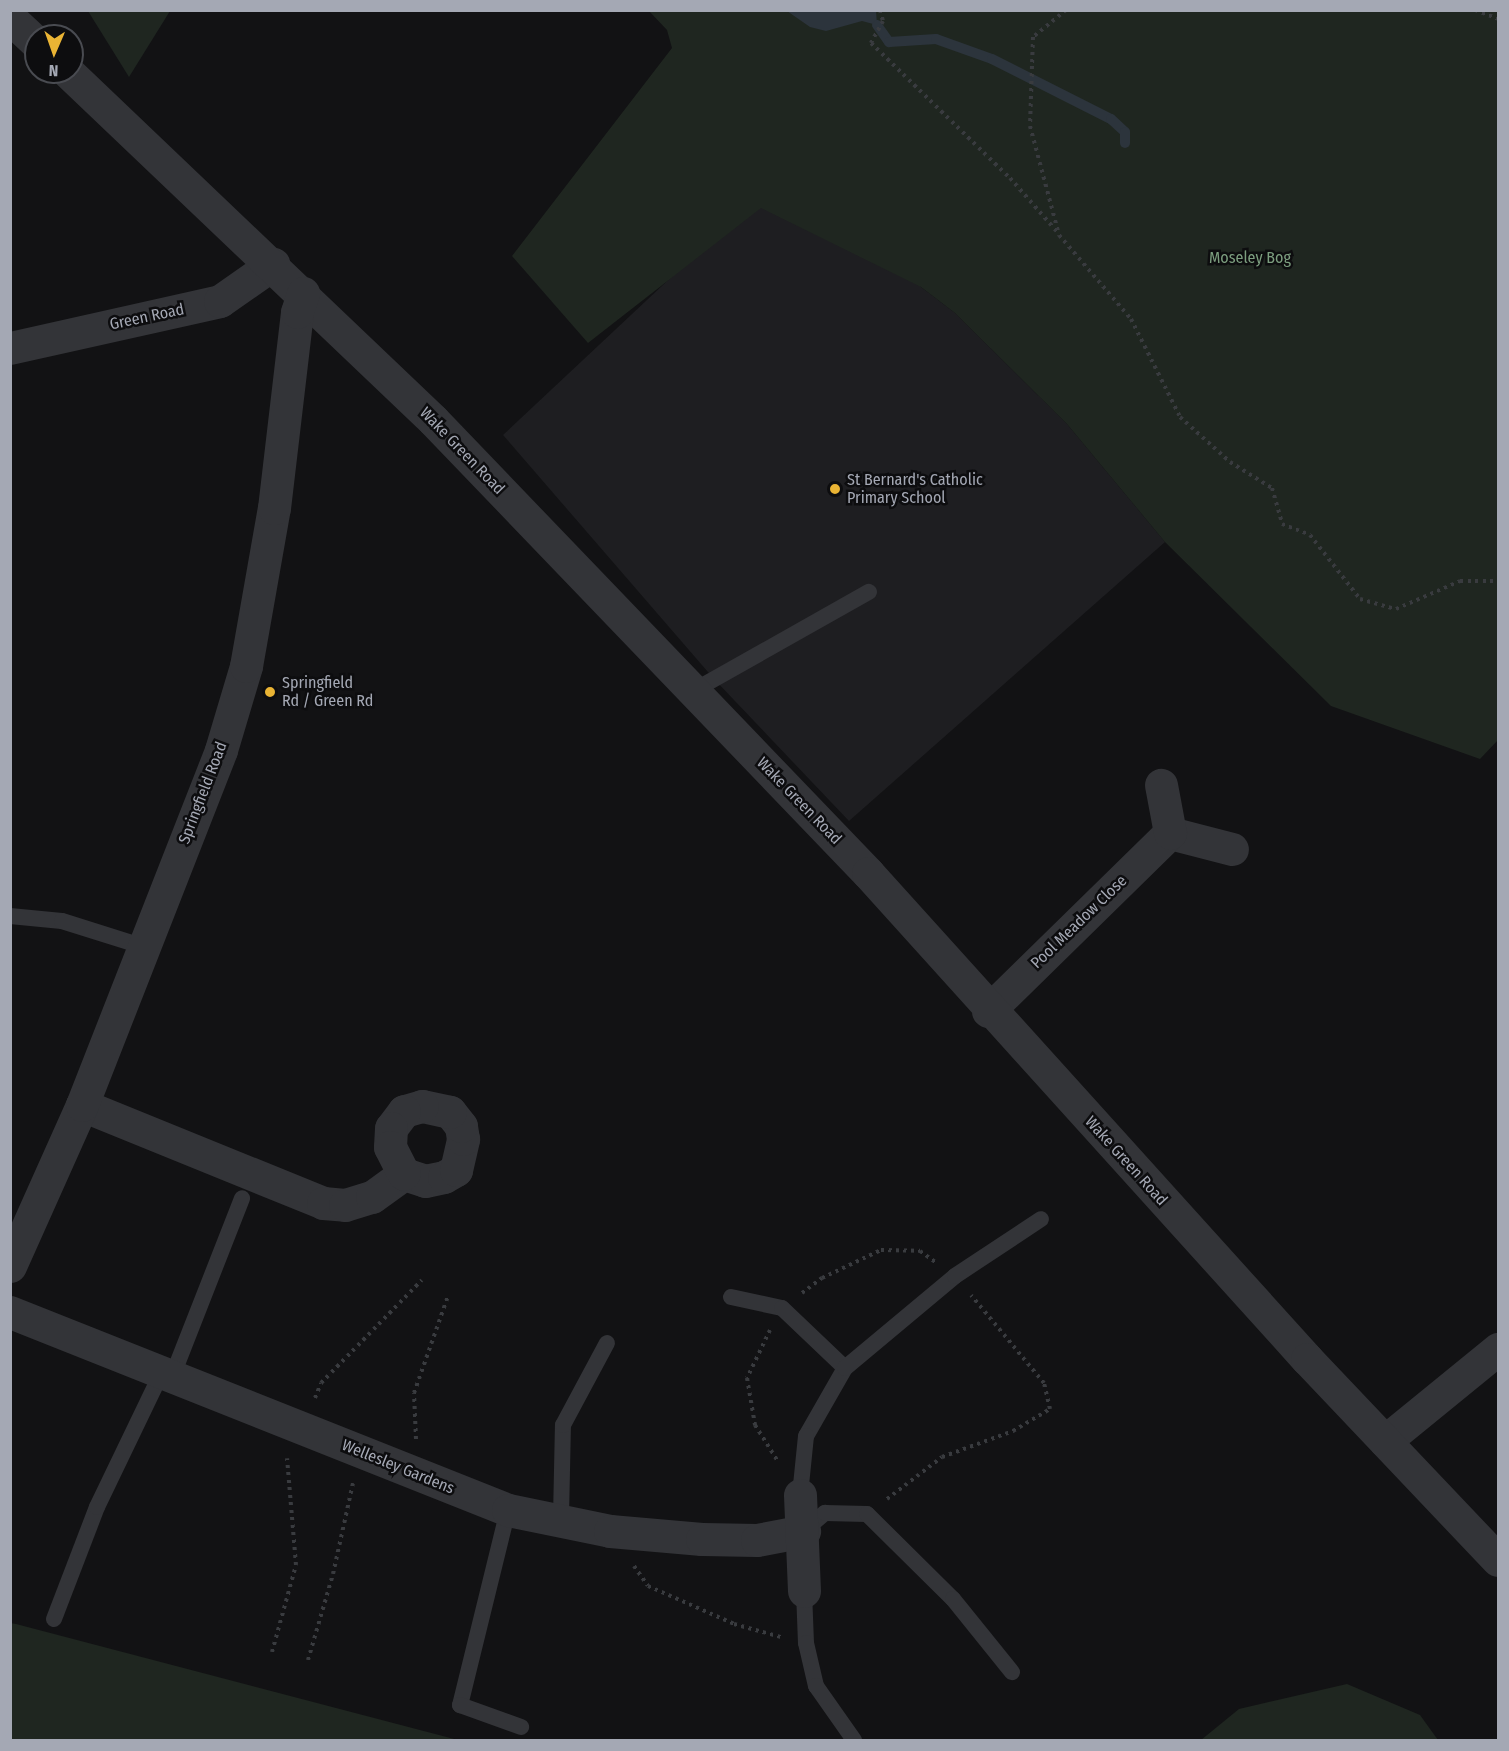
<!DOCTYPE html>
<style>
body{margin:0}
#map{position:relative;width:1509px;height:1751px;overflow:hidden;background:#121214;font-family:"Fira Sans Condensed",sans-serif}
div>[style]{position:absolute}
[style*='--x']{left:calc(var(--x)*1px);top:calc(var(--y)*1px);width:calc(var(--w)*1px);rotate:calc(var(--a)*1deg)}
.built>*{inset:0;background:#1e1e21}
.green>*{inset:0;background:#1f2620}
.water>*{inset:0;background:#2c343c}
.stream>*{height:10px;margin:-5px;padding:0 5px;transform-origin:5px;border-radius:5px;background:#2c343c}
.path>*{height:4px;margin-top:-2px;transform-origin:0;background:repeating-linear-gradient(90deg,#393b3f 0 3px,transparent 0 7.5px)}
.service>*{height:16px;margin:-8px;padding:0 8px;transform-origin:8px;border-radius:8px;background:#333438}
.minor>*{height:33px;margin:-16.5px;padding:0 16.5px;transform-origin:16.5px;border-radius:16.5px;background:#333438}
.tertiary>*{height:33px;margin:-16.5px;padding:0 16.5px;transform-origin:16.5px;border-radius:16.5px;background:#333438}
.dots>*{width:16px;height:16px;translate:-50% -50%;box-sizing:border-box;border:3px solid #0d0d0f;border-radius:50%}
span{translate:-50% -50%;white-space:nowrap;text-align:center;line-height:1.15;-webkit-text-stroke:5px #0d0d0f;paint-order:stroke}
.park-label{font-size:16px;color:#7c9e7f}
.street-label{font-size:16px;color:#a4a8b4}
.poi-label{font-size:16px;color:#a4a8b4}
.left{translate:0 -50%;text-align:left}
.frame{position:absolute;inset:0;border:12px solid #a4a8b4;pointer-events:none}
.north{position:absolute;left:24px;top:24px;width:60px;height:60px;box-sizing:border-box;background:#0d0d0f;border:2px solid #494b51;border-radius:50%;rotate:182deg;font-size:16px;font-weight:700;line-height:24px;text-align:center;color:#a4a8b4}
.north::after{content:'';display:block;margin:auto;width:21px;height:27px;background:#eab434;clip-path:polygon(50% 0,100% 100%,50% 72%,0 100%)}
</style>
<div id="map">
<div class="built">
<i style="clip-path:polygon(792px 164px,921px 287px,955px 313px,1067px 424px,1165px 542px,849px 821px,714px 679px,503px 435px)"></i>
</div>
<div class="green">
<i style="clip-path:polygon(88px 11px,170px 11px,129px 77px)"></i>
<i style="clip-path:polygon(649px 11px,1498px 11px,1498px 740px,1480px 759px,1331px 706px,1165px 542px,1067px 424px,955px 313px,921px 287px,761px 208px,588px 343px,512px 256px,672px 48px,667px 30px)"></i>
<i style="clip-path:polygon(10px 1623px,16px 1624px,458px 1740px,11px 1740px)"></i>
<i style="clip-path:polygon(1347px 1684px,1420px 1715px,1438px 1740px,1201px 1740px,1239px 1709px)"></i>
</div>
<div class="water">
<i style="clip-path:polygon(876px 10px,877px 25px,862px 21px,826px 31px,810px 27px,787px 11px)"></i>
</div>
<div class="stream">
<i style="--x:877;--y:25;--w:21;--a:55"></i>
<i style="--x:889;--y:42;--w:47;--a:-3.7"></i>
<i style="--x:936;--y:39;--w:59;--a:19.7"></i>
<i style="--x:992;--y:59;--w:133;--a:26.8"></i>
<i style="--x:1111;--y:119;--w:19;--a:43"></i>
<i style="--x:1125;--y:132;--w:11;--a:90"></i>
</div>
<div class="path">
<i style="--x:880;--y:10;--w:11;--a:75"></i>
<i style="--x:883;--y:21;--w:25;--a:119"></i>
<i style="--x:871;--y:43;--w:194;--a:44.2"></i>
<i style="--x:1010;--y:178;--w:74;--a:48.8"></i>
<i style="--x:1066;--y:10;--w:43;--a:140.7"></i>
<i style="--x:1033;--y:37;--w:29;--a:92"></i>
<i style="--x:1032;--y:66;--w:60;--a:91.9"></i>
<i style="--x:1030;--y:126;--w:113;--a:75.1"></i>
<i style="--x:1059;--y:235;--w:111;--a:49.4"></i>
<i style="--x:1131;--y:319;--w:110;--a:63.4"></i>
<i style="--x:1180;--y:417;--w:67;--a:42"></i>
<i style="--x:1230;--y:462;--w:49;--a:31.8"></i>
<i style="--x:1272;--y:488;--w:37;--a:74"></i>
<i style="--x:1282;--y:524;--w:30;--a:21"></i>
<i style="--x:1310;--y:535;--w:81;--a:52"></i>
<i style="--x:1360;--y:599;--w:37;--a:16"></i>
<i style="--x:1396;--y:609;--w:70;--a:-23.6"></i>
<i style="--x:1460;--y:581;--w:38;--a:0"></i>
<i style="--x:1475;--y:10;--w:25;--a:21"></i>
<i style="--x:802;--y:1293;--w:25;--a:-37"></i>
<i style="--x:822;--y:1278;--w:65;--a:-25.4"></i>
<i style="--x:881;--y:1250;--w:39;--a:1"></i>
<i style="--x:920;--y:1251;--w:19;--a:36"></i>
<i style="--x:770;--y:1330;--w:53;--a:115.6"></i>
<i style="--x:747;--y:1378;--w:48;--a:80.3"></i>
<i style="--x:755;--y:1425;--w:41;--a:57.8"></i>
<i style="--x:315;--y:1398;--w:16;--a:-68"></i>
<i style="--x:321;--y:1383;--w:144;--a:-45.6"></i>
<i style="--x:416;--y:1439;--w:46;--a:-92.5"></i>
<i style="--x:414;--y:1393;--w:103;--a:-70.7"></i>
<i style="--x:887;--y:1499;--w:69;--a:-37.4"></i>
<i style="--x:942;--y:1457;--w:76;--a:-20.1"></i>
<i style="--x:1013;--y:1431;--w:43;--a:-30.7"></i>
<i style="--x:1050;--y:1409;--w:27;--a:-103"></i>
<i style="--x:1044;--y:1383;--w:114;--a:-129.7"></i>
<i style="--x:634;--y:1566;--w:24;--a:55"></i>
<i style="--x:648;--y:1586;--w:94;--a:23.8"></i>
<i style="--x:734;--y:1624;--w:49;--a:15.5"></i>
<i style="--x:272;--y:1652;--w:90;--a:-74.6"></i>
<i style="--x:296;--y:1565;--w:107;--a:-94.8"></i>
<i style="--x:308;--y:1660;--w:90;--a:-73.8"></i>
<i style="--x:333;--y:1574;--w:93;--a:-77.6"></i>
</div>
<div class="service">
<i style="--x:693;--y:691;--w:202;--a:-29.4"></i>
<i style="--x:10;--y:916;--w:52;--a:5.5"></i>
<i style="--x:62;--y:921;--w:87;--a:17.4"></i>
<i style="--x:731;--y:1297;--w:52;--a:12.2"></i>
<i style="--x:782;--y:1308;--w:87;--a:43.6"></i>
<i style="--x:845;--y:1368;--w:78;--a:119.8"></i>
<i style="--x:806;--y:1436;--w:59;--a:95.8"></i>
<i style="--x:845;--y:1368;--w:143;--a:-39.9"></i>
<i style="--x:955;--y:1276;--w:103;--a:-33.5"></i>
<i style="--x:172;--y:1377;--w:192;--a:-68.6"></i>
<i style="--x:508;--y:1510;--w:201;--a:103.8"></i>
<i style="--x:460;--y:1705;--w:65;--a:19.8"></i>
<i style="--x:561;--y:1518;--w:93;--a:-88.8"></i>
<i style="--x:563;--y:1425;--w:93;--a:-61.8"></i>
<i style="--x:804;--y:1531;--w:28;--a:-41"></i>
<i style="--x:825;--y:1513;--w:42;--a:1.4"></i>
<i style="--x:867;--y:1514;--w:121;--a:44.7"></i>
<i style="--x:953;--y:1599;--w:94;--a:51.1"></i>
<i style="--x:804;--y:1591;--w:52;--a:87.8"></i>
<i style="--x:806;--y:1643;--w:44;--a:76.9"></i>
<i style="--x:816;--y:1686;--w:66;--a:54.9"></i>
<i style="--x:54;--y:1619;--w:120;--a:-69"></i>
<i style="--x:97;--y:1507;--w:150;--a:-64.3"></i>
</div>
<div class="minor">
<i style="--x:10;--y:348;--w:215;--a:-12.6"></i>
<i style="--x:220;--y:301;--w:65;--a:-34.9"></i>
<i style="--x:1170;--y:833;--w:64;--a:14.5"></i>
<i style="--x:988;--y:1011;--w:255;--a:-44.4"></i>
<i style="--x:1170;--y:833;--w:49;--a:-100.6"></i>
<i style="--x:82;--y:1105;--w:260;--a:22.1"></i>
<i style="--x:323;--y:1203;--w:22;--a:5"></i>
<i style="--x:345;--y:1205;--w:28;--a:-17"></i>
<i style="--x:372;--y:1197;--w:39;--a:-36"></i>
<i style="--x:404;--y:1174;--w:22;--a:18"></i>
<i style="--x:425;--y:1181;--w:19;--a:-12"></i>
<i style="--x:444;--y:1177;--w:14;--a:-30"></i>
<i style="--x:456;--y:1170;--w:32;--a:-77"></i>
<i style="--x:463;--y:1139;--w:13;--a:-99"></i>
<i style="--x:461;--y:1126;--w:18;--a:-128"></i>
<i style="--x:450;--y:1112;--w:29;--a:-168"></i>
<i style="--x:422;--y:1106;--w:19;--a:164"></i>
<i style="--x:404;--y:1111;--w:21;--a:127"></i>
<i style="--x:391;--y:1128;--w:19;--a:93"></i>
<i style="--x:390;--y:1147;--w:30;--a:63"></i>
<i style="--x:10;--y:1312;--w:536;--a:21.68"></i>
<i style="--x:508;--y:1510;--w:104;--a:11.6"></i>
<i style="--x:610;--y:1531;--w:92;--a:5"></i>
<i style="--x:702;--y:1539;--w:55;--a:1"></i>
<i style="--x:757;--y:1540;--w:48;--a:-10.8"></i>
<i style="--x:1385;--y:1441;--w:146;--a:-39.2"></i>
<i style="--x:800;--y:1495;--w:96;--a:87.6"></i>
</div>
<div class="tertiary">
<i style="--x:10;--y:18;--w:35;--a:43"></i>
<i style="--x:68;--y:72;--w:504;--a:43.63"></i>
<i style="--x:433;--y:420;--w:628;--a:46.16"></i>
<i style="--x:868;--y:873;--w:655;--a:47.91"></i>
<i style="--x:1307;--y:1359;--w:277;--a:46.5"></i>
<i style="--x:10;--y:1266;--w:176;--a:-65.9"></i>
<i style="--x:82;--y:1105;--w:381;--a:-68.6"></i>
<i style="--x:221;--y:750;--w:88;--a:-73.4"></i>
<i style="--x:246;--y:666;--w:160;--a:-80"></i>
<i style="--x:274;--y:508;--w:197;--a:-83.3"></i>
<i style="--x:297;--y:312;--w:20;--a:-72"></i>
</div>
<div class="dots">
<i style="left:835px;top:489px;background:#eab434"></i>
<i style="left:270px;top:692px;background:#eab434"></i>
</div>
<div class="park-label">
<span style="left:1250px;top:258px">Moseley Bog</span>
</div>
<div class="street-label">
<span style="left:147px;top:317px;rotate:-12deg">Green Road</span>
<span style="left:462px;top:451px;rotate:46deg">Wake Green Road</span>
<span style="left:203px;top:793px;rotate:-69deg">Springfield Road</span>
<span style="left:799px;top:801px;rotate:46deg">Wake Green Road</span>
<span style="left:1079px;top:922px;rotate:-44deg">Pool Meadow Close</span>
<span style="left:1126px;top:1161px;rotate:48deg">Wake Green Road</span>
<span style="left:398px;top:1467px;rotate:22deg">Wellesley Gardens</span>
</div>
<div class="poi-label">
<span class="left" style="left:847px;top:489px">St Bernard's Catholic<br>Primary School</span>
<span class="left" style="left:282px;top:692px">Springfield<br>Rd / Green Rd</span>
</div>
<div class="frame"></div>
<div class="north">N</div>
</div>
